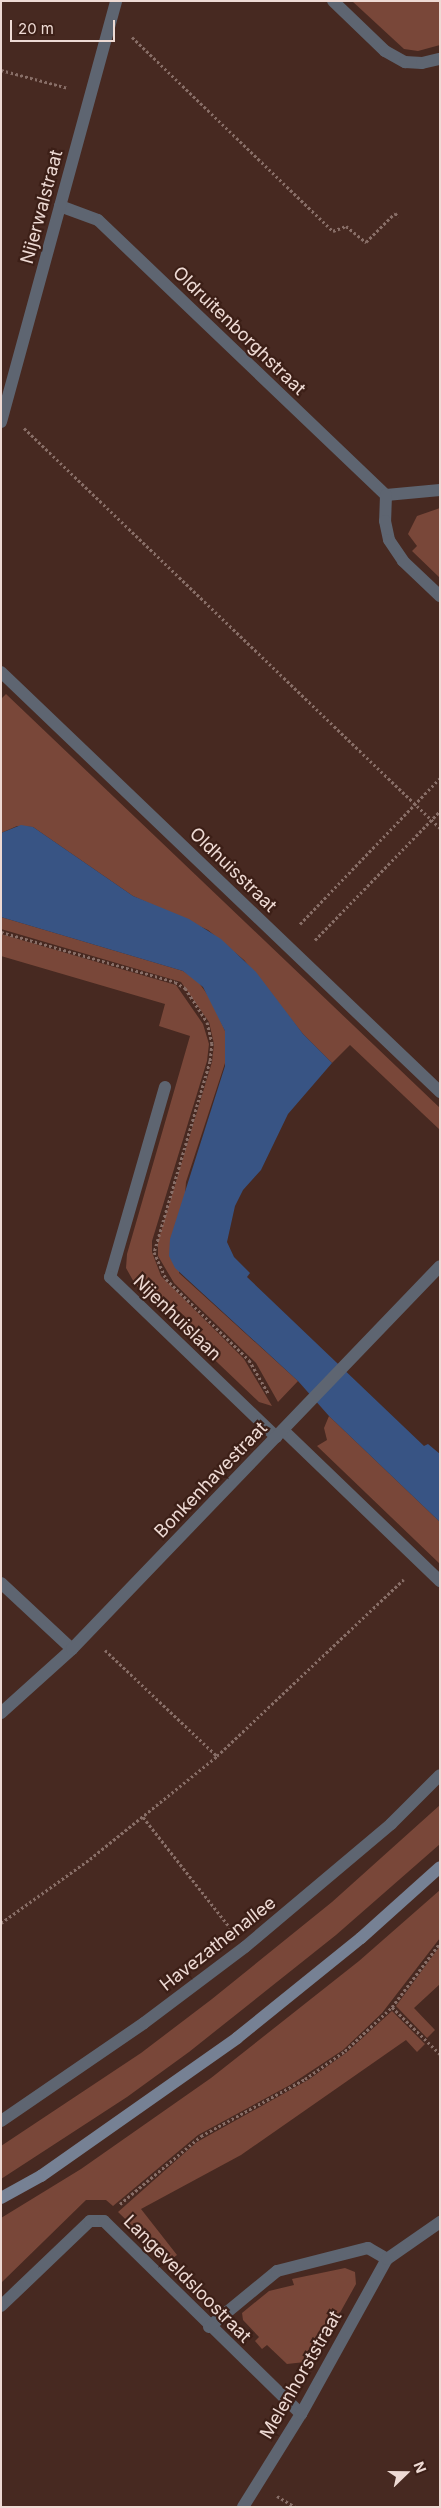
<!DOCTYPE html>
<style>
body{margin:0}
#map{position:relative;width:441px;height:2508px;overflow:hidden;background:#472921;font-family:Inter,sans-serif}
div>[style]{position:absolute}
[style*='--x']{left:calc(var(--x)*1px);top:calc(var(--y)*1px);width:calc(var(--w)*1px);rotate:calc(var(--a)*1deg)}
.green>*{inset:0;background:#794739}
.water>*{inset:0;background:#385484}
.path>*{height:3px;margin-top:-1.5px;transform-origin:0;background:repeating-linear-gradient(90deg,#886e67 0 2.5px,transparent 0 5px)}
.street>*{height:12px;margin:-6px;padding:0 6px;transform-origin:6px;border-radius:6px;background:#5e6571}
.secondary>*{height:12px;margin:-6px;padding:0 6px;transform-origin:6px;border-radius:6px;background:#768194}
span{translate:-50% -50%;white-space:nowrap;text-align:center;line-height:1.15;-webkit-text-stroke:4.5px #3c1f17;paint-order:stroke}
.street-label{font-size:18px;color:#eedad4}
.frame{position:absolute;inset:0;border:2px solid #eedad4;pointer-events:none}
.north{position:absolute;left:381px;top:2448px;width:50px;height:50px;-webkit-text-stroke:4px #3c1f17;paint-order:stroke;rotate:68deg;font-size:14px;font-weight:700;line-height:20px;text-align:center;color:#eedad4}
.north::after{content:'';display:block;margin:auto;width:18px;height:22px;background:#eedad4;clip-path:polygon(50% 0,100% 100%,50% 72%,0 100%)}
.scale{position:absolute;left:10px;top:20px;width:105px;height:22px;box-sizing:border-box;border:2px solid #eedad4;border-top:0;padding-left:6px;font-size:15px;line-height:18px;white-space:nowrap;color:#eedad4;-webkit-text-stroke:4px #3c1f17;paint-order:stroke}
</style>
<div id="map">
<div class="green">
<i style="clip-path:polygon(352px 1px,440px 1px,440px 45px,418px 51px,404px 49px)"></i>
<i style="clip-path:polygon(440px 508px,440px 578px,412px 551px,417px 546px,408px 534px,417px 516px)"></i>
<i style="clip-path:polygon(6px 694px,440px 1108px,440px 1130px,350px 1045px,332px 1063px,303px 1034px,244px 960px,208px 930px,133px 896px,33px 827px,17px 826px,1px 833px,1px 699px)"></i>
<i style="clip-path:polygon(1px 917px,183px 971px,197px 980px,212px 1001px,225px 1031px,227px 1057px,186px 1182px,179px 1273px,298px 1381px,278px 1402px,256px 1363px,174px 1283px,158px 1256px,158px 1241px,212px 1062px,214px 1044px,209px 1022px,181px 982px,1px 929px)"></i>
<i style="clip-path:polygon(1px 934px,176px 985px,203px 1024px,209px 1044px,207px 1061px,152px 1241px,152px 1252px,161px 1276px,244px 1359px,272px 1406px,259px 1402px,135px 1284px,126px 1268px,127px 1254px,190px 1036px,159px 1026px,165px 1004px,1px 956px)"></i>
<i style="clip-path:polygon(329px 1416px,440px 1522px,440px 1564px,317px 1446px,327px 1440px,324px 1428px)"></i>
<i style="clip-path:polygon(440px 1805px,440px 1844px,336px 1935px,189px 2052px,127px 2097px,1px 2179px,1px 2146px,141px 2053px,212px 1999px,332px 1902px)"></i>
<i style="clip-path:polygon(440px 1890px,440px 1938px,382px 2013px,343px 2050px,290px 2085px,198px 2135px,113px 2206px,106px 2200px,86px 2200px,1px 2283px,1px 2218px,81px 2169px,211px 2078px,359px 1961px)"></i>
<i style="clip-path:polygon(440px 1946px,440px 1984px,414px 2008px,435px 2030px,427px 2038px,396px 2006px)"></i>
<i style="clip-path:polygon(392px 2011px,425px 2044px,417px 2052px,406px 2040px,241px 2155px,141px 2209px,177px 2255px,169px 2261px,118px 2212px,197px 2142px,308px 2080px,346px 2053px)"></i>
<i style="clip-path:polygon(345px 2268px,355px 2272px,356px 2284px,332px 2327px,327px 2323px,305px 2362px,287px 2364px,267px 2345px,262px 2349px,255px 2341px,259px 2337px,243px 2320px,242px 2313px,269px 2291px,294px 2285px,292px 2279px)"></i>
</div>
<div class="water">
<i style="clip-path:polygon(21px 825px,33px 827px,133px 896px,189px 919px,221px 939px,256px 972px,303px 1034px,332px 1063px,288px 1114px,261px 1170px,243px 1190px,235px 1206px,227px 1242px,234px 1257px,250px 1273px,247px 1277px,424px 1446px,428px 1444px,440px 1454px,440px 1522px,329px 1416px,298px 1381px,175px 1268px,169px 1256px,170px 1239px,225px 1066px,225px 1031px,203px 987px,183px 971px,1px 917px,1px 833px)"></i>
</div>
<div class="path">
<i style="--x:132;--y:37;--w:279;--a:44"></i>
<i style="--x:333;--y:231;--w:14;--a:-21"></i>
<i style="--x:346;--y:226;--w:26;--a:39"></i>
<i style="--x:366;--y:242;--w:41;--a:-45"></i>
<i style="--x:395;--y:213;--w:5;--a:53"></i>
<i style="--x:1;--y:70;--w:69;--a:15"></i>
<i style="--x:24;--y:428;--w:577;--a:43.88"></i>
<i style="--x:300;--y:924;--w:202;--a:-46.2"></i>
<i style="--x:1;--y:932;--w:181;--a:16"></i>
<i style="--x:175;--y:982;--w:12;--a:31"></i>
<i style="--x:185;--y:988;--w:40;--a:57.1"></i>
<i style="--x:207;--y:1022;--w:22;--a:77"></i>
<i style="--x:212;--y:1043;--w:18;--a:96"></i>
<i style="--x:210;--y:1061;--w:199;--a:106.3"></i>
<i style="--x:154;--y:1252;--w:30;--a:66"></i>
<i style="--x:166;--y:1279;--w:116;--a:44.3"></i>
<i style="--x:249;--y:1360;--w:39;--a:60"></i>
<i style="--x:315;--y:940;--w:180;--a:-45.9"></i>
<i style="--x:105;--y:1650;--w:154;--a:43.4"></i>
<i style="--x:143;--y:1817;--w:142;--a:51.8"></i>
<i style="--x:1;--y:1923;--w:110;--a:-35.7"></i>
<i style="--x:90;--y:1859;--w:164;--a:-39"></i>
<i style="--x:217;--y:1756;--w:257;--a:-43.4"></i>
<i style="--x:392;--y:2007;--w:67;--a:44.4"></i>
<i style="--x:120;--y:2204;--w:106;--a:-40"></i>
<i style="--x:201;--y:2136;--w:119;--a:-28.7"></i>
<i style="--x:305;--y:2079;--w:49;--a:-35"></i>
<i style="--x:345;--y:2051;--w:64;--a:-43.1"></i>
<i style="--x:392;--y:2007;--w:80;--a:-53.1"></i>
<i style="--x:277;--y:2496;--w:21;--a:31"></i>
</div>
<div class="street">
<i style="--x:333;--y:1;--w:72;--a:43.9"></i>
<i style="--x:385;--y:51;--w:23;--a:29"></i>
<i style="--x:405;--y:62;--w:17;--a:3"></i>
<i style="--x:422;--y:63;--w:18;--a:-13"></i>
<i style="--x:60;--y:206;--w:40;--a:20.2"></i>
<i style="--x:98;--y:220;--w:398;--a:43.7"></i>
<i style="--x:1;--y:422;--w:436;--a:-74.7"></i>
<i style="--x:440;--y:490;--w:54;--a:174.7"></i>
<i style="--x:386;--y:495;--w:26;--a:92"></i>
<i style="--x:385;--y:521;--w:19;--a:78"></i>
<i style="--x:389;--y:540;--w:25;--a:56"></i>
<i style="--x:403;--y:561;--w:51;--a:43.4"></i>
<i style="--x:1;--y:672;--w:608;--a:43.73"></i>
<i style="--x:165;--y:1087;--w:198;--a:106.1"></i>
<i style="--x:110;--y:1277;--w:231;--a:43.9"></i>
<i style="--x:283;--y:1430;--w:218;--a:43.9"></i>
<i style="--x:1;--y:1583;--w:97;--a:42.9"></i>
<i style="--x:1;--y:1713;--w:96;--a:-42"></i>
<i style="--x:72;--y:1649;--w:531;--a:-46.14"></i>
<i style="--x:1;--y:2121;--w:173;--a:-34.4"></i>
<i style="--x:144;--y:2023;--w:126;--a:-37"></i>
<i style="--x:245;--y:1947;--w:191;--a:-40.1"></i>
<i style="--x:391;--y:1824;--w:69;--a:-45"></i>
<i style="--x:1;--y:2306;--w:123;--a:-43.7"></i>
<i style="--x:90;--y:2221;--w:14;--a:0"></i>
<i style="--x:104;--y:2221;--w:276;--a:44.4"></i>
<i style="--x:209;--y:2327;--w:88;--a:-39.5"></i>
<i style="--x:277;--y:2271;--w:94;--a:-14.2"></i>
<i style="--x:368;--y:2248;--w:22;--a:30"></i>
<i style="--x:243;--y:2507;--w:110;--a:-58.1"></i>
<i style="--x:301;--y:2414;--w:177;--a:-61"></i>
<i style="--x:387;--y:2259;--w:65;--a:-34.9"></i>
</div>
<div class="secondary">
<i style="--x:1;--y:2198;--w:46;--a:-28.8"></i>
<i style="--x:41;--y:2176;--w:240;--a:-35.1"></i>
<i style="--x:237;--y:2038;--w:159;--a:-38.9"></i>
<i style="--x:361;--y:1938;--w:106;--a:-41.9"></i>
</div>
<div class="street-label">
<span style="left:42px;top:207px;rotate:-75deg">Nijerwalstraat</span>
<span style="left:239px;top:331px;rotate:44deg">Oldruitenborghstraat</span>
<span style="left:233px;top:870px;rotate:44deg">Oldhuisstraat</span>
<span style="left:177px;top:1318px;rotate:44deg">Nijenhuislaan</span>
<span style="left:211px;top:1480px;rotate:-46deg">Bonkenhavestraat</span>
<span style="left:218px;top:1944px;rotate:-38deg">Havezathenallee</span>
<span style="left:187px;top:2279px;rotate:45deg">Langeveldsloostraat</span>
<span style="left:301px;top:2375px;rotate:-60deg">Melenhorststraat</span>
</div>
<div class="frame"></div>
<div class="north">N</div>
<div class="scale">20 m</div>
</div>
